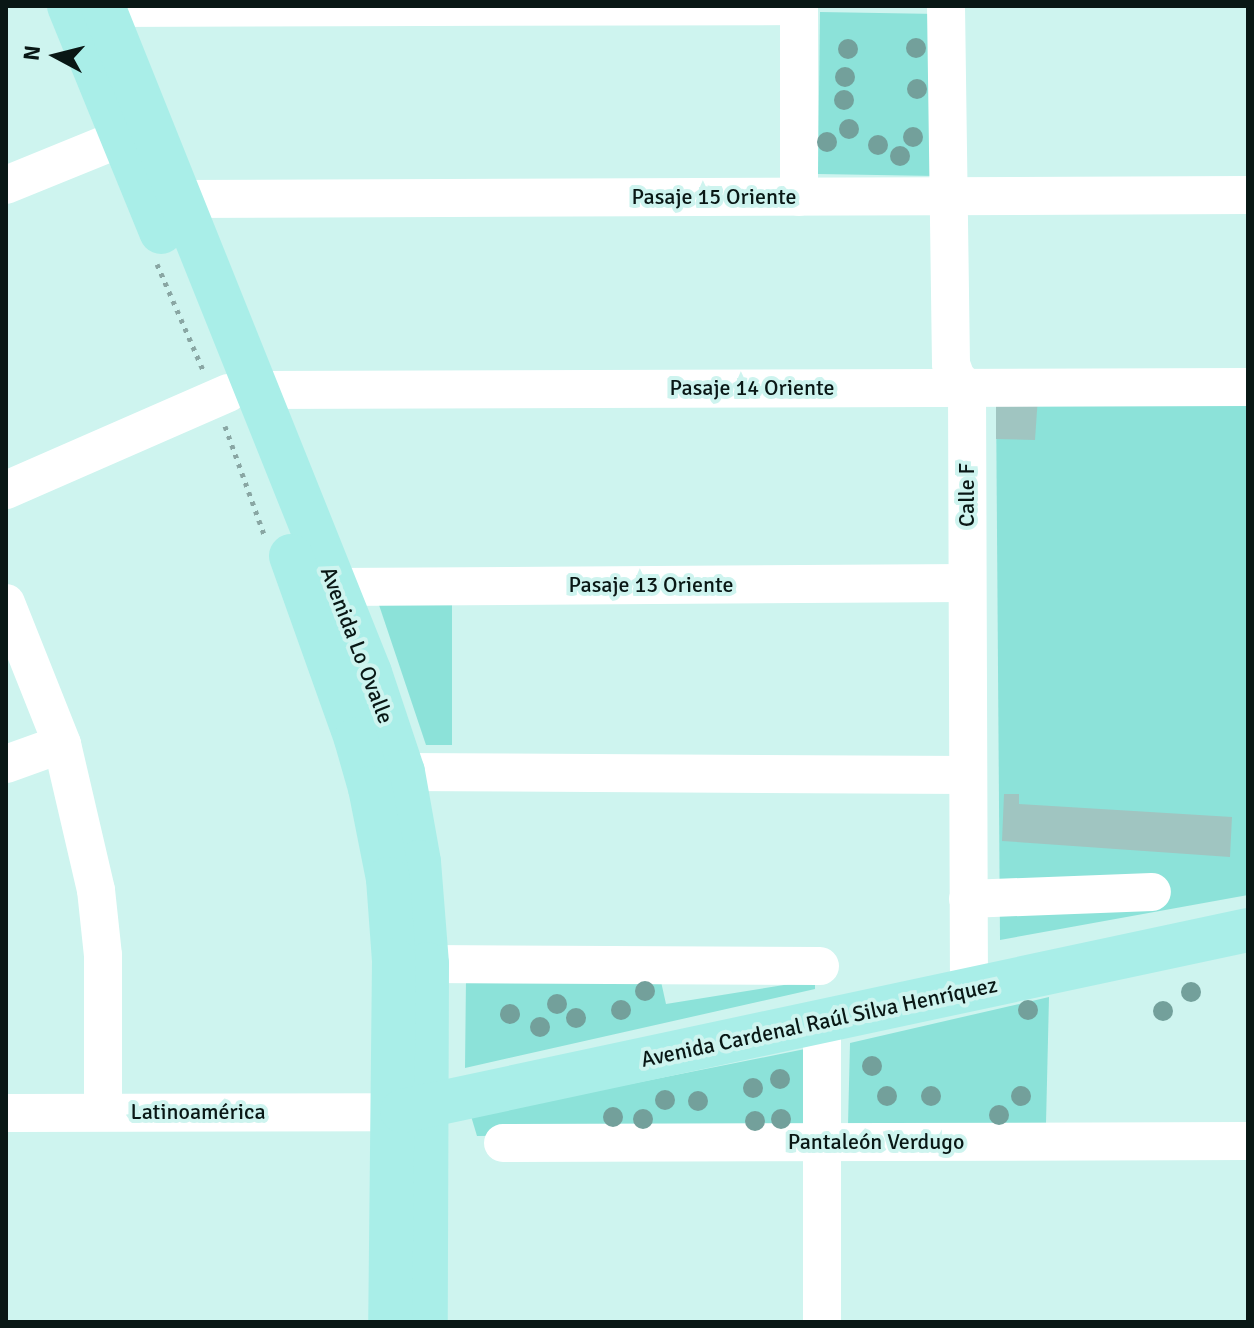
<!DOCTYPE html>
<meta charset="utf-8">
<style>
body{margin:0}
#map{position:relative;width:1254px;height:1328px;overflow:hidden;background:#cef4ef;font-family:Signika,sans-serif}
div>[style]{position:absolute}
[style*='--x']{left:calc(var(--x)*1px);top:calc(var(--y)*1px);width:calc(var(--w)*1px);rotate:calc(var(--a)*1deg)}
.green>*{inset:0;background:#8ce2d9}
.building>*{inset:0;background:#a0c5c1}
.path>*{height:5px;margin-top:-2.5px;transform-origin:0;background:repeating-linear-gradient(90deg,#89a6a3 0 4px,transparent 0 10px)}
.minor>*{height:38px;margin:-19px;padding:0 19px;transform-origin:19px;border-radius:19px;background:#fff}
.major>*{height:44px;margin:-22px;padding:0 22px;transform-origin:22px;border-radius:22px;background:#a9eee8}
.trees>*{width:20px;height:20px;margin:-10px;border-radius:50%;background:#73a09b}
span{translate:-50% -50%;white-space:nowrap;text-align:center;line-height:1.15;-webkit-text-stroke:8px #cef4ef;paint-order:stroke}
.street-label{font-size:22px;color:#091715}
.frame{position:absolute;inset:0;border:8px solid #091715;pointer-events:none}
.north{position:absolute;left:16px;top:16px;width:80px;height:80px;-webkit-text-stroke:6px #cef4ef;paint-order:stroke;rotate:277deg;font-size:22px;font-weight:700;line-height:32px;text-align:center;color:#091715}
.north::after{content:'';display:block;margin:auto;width:28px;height:36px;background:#091715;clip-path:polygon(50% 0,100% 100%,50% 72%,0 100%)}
</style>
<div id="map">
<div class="green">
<i style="clip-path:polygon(820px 12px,938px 14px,936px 176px,818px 174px)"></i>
<i style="clip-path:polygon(996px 397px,1248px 398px,1248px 895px,1000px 940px)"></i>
<i style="clip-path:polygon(376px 596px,452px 597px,452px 745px,426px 745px)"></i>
<i style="clip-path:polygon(660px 977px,666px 1004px,815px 980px,815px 989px,465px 1068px,466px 978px)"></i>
<i style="clip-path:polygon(1049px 997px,1046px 1124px,848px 1125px,850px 1043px)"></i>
<i style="clip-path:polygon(805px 1049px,805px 1127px,800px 1133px,477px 1136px,471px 1116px)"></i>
</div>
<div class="building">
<i style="clip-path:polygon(1038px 396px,1035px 440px,996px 439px,996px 397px)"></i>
<i style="clip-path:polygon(1004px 794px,1019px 794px,1019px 804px,1232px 817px,1230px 857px,1002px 841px)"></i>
</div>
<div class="path">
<i style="--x:157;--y:264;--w:118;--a:66.5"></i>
<i style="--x:225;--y:426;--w:118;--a:70.2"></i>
</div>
<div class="minor">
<i style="--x:946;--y:6;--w:358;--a:89.2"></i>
<i style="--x:951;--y:364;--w:15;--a:70"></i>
<i style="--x:956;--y:378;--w:15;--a:42"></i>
<i style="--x:967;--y:388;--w:602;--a:89.81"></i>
<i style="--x:104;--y:8;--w:695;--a:-0.16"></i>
<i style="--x:6;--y:185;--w:125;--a:-22.1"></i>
<i style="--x:799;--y:197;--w:191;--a:-90"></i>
<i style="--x:181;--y:199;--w:1067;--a:-0.21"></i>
<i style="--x:257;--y:390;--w:991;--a:-0.17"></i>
<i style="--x:6;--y:490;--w:242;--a:-23.6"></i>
<i style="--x:335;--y:587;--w:632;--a:-0.36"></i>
<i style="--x:6;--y:603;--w:152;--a:68.3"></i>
<i style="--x:62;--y:744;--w:150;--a:76.9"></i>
<i style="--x:96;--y:890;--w:65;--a:83.9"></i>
<i style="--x:103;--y:955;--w:157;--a:90"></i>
<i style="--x:6;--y:764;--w:59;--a:-19.7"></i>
<i style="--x:403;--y:772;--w:565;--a:0.3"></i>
<i style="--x:968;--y:899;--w:184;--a:-2.2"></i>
<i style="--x:427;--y:964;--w:393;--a:0.3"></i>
<i style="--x:822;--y:1021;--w:301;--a:90"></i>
<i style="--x:6;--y:1113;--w:385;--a:-0.1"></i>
<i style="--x:503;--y:1143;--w:745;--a:-0.15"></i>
</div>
<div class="major">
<i style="--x:69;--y:6;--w:244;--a:67.8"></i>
<i style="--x:103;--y:6;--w:718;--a:68.18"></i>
<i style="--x:370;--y:673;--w:104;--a:71.6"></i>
<i style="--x:403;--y:772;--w:91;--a:79.9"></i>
<i style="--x:419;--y:862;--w:102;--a:85.5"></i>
<i style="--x:427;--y:964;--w:358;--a:90.2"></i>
<i style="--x:291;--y:556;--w:194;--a:70.4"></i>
<i style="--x:356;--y:739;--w:51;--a:74.1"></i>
<i style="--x:370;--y:788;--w:93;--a:78.8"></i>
<i style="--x:388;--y:879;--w:81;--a:85.8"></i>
<i style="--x:394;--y:960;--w:362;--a:90.6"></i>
<i style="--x:402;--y:1111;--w:865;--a:-12.08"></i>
</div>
<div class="trees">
<i style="left:916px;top:48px"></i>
<i style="left:848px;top:49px"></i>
<i style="left:845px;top:77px"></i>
<i style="left:917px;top:89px"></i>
<i style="left:844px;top:100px"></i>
<i style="left:849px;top:129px"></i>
<i style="left:913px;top:137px"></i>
<i style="left:827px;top:142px"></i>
<i style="left:878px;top:145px"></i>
<i style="left:900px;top:156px"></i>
<i style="left:645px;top:991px"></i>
<i style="left:1191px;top:992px"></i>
<i style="left:557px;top:1004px"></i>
<i style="left:621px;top:1010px"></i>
<i style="left:1028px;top:1010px"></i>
<i style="left:1163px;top:1011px"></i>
<i style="left:510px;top:1014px"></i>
<i style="left:576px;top:1018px"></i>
<i style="left:540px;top:1027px"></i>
<i style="left:872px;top:1066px"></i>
<i style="left:780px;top:1079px"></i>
<i style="left:753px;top:1088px"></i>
<i style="left:887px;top:1096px"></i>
<i style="left:931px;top:1096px"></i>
<i style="left:1021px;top:1096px"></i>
<i style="left:665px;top:1100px"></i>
<i style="left:698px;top:1101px"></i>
<i style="left:999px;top:1115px"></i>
<i style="left:613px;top:1117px"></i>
<i style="left:643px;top:1119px"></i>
<i style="left:781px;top:1119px"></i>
<i style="left:755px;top:1121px"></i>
</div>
<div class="street-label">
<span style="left:714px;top:197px">Pasaje 15 Oriente</span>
<span style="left:752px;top:388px">Pasaje 14 Oriente</span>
<span style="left:967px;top:495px;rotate:-90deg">Calle F</span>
<span style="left:651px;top:585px">Pasaje 13 Oriente</span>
<span style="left:357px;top:645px;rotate:69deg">Avenida Lo Ovalle</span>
<span style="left:819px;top:1022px;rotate:-12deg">Avenida Cardenal Raúl Silva Henríquez</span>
<span style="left:198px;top:1112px">Latinoamérica</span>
<span style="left:876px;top:1142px">Pantaleón Verdugo</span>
</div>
<div class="frame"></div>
<div class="north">N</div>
</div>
